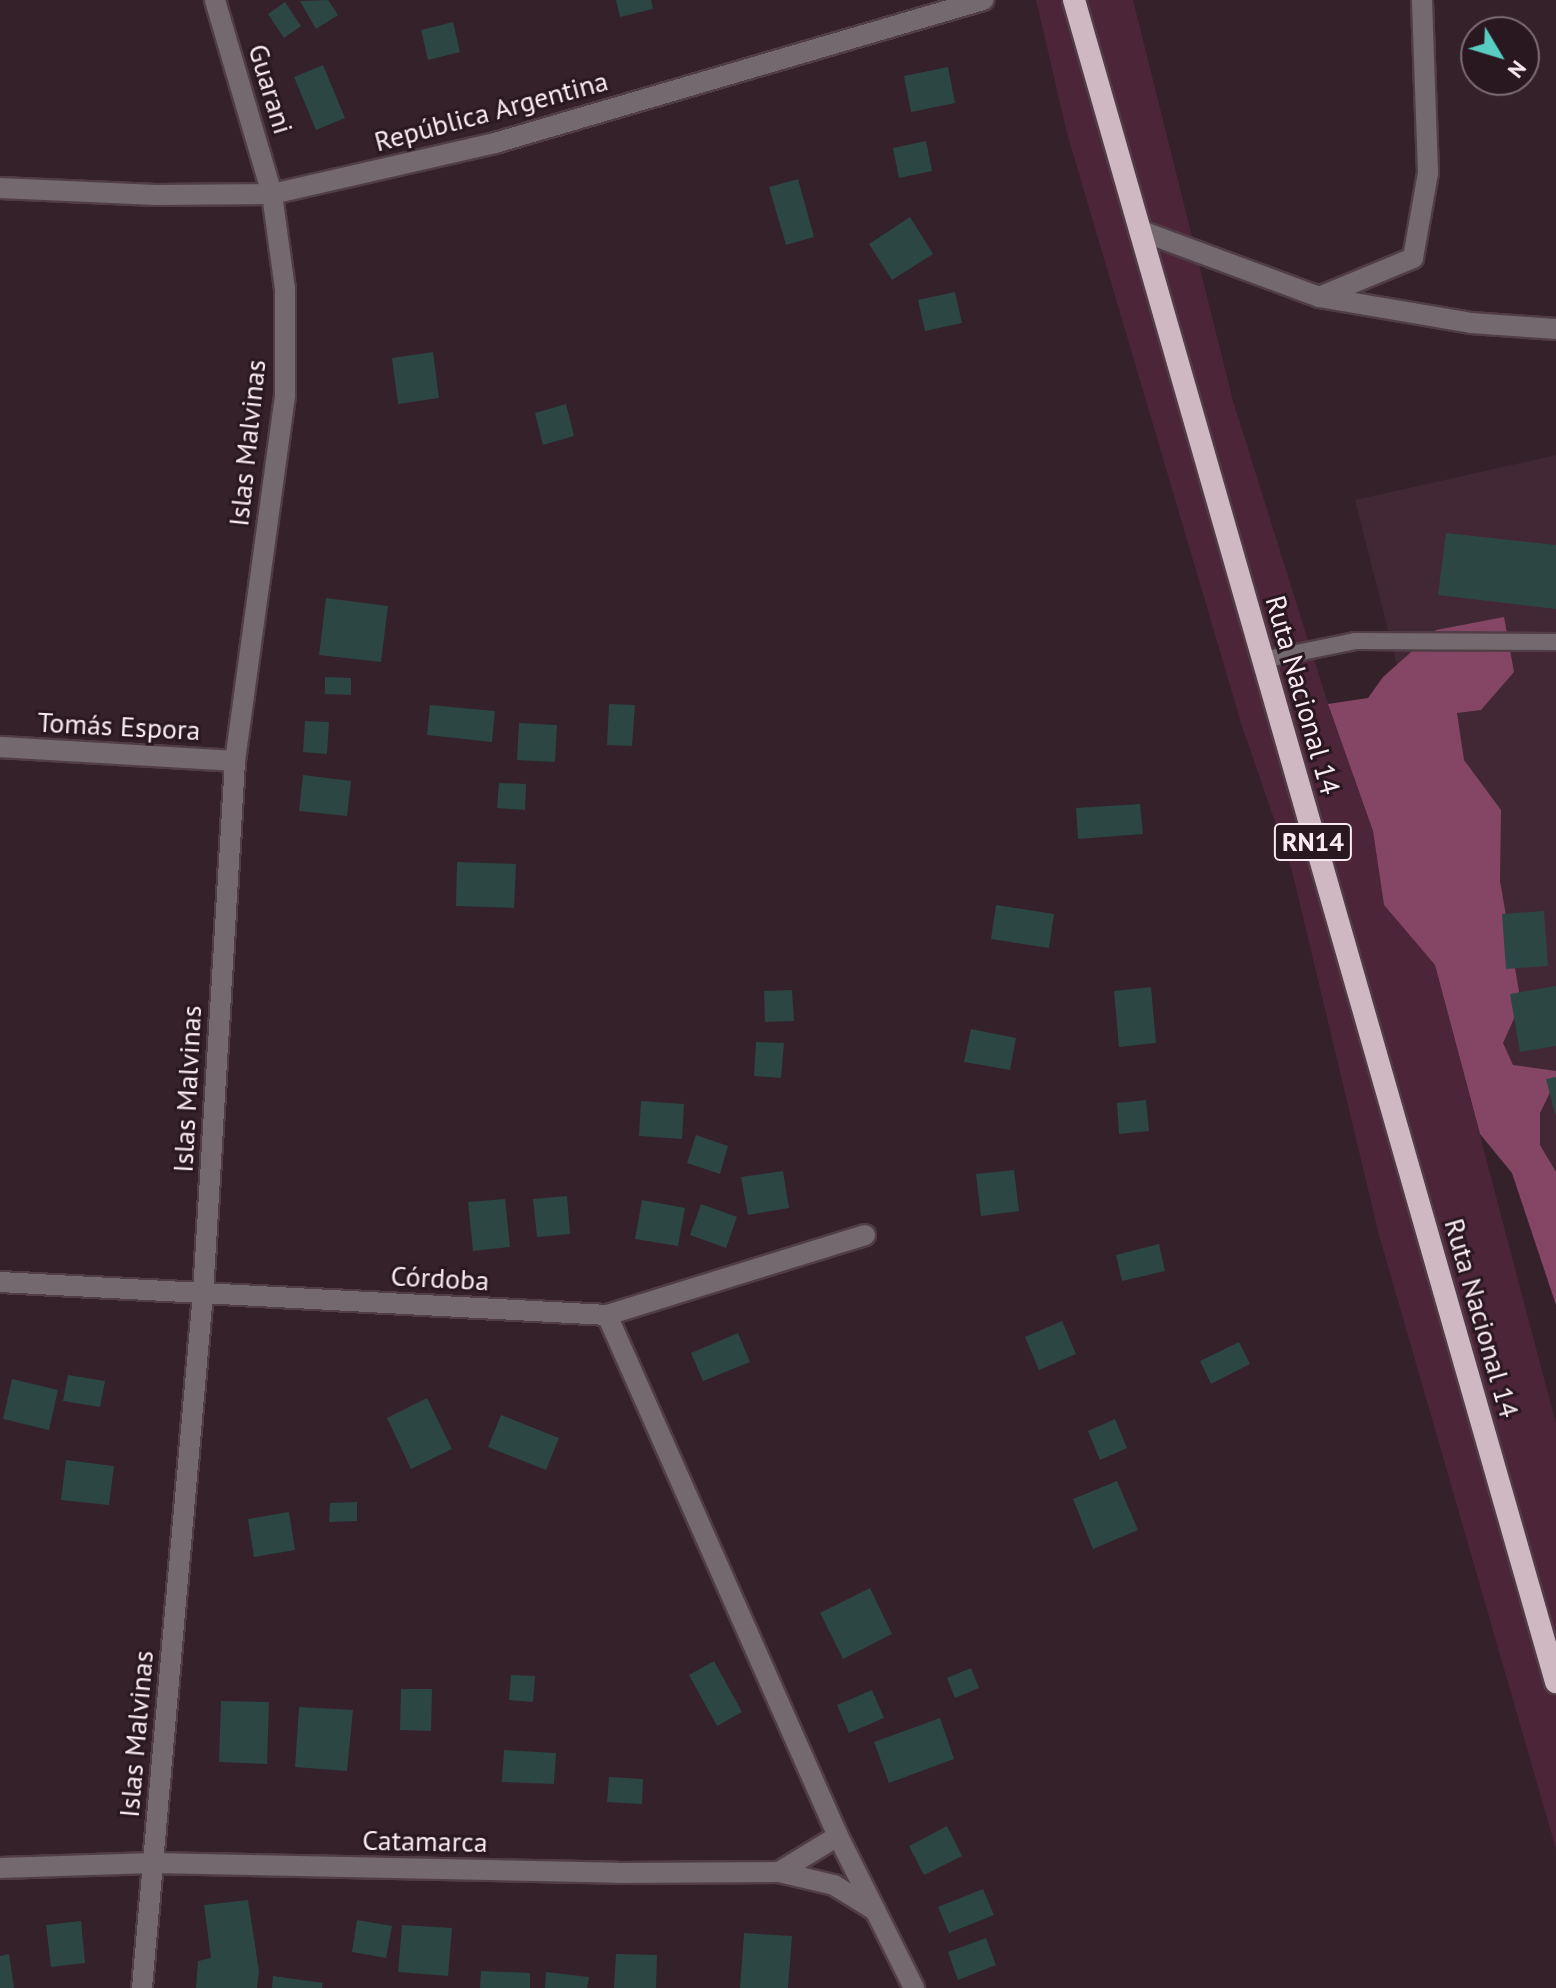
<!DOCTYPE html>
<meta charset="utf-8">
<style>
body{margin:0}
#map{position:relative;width:1556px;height:1988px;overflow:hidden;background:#34212a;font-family:"PT Sans",sans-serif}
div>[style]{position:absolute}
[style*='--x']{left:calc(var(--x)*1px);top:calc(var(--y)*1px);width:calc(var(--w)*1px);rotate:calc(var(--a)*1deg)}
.built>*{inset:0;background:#422834}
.green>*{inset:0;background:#4d2539}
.forest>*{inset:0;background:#854665}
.building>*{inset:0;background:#2c4643}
.roads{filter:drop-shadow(2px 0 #503d46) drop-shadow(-2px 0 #503d46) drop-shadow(0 2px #503d46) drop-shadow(0 -2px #503d46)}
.service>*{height:16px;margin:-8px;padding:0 8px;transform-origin:8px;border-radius:8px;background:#74696e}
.minor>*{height:20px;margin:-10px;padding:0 10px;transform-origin:10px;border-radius:10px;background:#74696e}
.trunk>*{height:22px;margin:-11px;padding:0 11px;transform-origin:11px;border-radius:11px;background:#d0b8c2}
span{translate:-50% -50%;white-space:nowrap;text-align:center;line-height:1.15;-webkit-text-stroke:6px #2a1820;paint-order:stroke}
.shield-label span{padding:2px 6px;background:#2a1820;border:2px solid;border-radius:6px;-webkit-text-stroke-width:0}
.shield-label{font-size:26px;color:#f9ebf1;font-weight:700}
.street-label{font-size:28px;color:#f9ebf1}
.north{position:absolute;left:1460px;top:16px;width:80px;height:80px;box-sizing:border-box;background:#2a1820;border:2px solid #7d6c74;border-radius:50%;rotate:128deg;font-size:22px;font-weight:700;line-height:32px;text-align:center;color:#f9ebf1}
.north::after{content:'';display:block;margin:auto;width:28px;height:36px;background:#57cec1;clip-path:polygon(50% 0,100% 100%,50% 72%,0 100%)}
</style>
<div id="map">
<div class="built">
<i style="clip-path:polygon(1556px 455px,1556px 1292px,1355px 500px)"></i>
</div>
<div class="green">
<i style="clip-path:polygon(1036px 0,1133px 0,1233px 401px,1328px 704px,1373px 831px,1384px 905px,1435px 965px,1556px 1424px,1556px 1849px,1379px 1235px,1292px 871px,1242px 726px,1067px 133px)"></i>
</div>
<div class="forest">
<i style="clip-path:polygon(1504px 617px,1514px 672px,1481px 710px,1457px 713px,1464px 760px,1501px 810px,1500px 881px,1521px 1003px,1503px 1043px,1513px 1065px,1556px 1071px,1556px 1080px,1540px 1113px,1540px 1145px,1556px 1172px,1556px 1305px,1512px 1173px,1480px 1134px,1435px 965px,1384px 905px,1373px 831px,1328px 704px,1368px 698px,1383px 677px,1436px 630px)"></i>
</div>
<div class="building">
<i style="clip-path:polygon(328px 0,338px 15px,316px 29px,300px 1px)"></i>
<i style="clip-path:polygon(616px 0,651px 0,653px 9px,620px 17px)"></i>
<i style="clip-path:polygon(285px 2px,301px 26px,284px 38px,268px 14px)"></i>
<i style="clip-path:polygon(453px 22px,460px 52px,428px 60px,421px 30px)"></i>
<i style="clip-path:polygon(323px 65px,345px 118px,316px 130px,294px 77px)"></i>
<i style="clip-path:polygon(948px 67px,955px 103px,911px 112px,904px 76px)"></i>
<i style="clip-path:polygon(926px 141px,932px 171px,899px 178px,893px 148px)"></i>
<i style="clip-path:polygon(798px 179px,814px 237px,786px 245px,769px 187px)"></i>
<i style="clip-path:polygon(910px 217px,933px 254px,892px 280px,869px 244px)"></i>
<i style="clip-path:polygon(955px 292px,962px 323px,925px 331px,918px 300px)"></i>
<i style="clip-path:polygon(433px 352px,439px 398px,398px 404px,392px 358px)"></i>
<i style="clip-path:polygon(566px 404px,574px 436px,543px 445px,535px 413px)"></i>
<i style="clip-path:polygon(1446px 533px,1556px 545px,1556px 609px,1438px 595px)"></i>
<i style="clip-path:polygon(326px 598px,388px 606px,381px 662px,319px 655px)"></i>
<i style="clip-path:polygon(325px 677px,351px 678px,351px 695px,325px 694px)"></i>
<i style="clip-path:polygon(609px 704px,635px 705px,632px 746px,607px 745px)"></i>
<i style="clip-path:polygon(430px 705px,495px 711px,492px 742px,427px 735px)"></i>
<i style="clip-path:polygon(305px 721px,329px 722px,327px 754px,303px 752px)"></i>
<i style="clip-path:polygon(519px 723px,557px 725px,555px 762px,517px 760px)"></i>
<i style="clip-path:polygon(303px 775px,351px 781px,347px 816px,299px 811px)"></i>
<i style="clip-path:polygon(499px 783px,526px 784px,525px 810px,497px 808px)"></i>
<i style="clip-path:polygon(1140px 804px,1143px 834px,1078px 839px,1076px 808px)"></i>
<i style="clip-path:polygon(457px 862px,516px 864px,514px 908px,456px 906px)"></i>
<i style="clip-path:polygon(996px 905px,1054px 914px,1049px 948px,991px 939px)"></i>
<i style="clip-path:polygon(1544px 911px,1548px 966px,1506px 969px,1502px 914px)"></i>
<i style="clip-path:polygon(1556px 986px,1556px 1046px,1520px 1052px,1510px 994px)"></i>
<i style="clip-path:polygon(1151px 987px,1156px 1043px,1119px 1047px,1114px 991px)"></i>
<i style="clip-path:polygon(792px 990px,794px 1021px,765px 1022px,764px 991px)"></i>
<i style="clip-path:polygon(971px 1029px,1016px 1038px,1010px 1070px,964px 1062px)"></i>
<i style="clip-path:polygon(756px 1042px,784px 1043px,781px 1078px,754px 1076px)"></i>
<i style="clip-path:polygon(1556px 1077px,1556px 1114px,1555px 1114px,1546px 1079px)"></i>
<i style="clip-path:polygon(1146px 1100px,1149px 1131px,1119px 1134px,1117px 1103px)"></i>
<i style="clip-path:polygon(641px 1101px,684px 1104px,682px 1139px,639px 1136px)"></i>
<i style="clip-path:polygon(696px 1135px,728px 1146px,720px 1174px,687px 1163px)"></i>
<i style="clip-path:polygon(1014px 1170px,1019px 1211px,981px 1216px,976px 1174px)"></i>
<i style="clip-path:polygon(783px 1171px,789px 1208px,748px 1215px,741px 1177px)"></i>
<i style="clip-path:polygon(567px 1196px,570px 1234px,537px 1237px,533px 1199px)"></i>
<i style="clip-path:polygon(505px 1199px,510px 1247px,473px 1251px,468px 1202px)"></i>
<i style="clip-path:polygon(642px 1200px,685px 1208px,678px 1246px,635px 1239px)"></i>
<i style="clip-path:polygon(701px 1204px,737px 1217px,726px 1248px,690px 1235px)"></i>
<i style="clip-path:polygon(1159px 1244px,1165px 1271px,1122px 1281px,1116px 1255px)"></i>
<i style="clip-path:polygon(1062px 1321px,1076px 1354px,1039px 1370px,1025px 1337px)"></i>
<i style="clip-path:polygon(738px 1333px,750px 1362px,703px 1381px,691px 1353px)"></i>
<i style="clip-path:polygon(1239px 1342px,1250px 1364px,1211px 1384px,1200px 1361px)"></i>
<i style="clip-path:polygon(68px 1375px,105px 1381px,100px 1407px,63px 1401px)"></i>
<i style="clip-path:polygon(12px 1379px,58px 1390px,49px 1430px,3px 1419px)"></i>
<i style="clip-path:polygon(427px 1398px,452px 1449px,411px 1469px,387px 1418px)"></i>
<i style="clip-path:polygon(501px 1415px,559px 1438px,546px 1470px,488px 1447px)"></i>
<i style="clip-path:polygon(1115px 1419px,1127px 1448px,1100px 1460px,1088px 1431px)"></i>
<i style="clip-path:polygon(66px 1460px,114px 1466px,109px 1505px,61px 1500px)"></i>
<i style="clip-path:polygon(1117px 1481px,1138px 1530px,1093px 1549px,1073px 1499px)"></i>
<i style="clip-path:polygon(357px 1502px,357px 1521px,329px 1522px,330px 1503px)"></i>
<i style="clip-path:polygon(289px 1512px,295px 1550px,254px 1557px,248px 1519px)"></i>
<i style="clip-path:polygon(870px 1588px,892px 1634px,843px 1659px,820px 1613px)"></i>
<i style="clip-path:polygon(714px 1661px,742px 1712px,717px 1726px,689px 1675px)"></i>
<i style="clip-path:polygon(971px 1668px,979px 1688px,955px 1698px,947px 1678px)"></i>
<i style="clip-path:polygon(511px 1675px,535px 1676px,533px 1702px,509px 1700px)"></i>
<i style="clip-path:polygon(401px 1689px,432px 1689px,431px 1731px,400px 1730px)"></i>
<i style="clip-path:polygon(872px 1690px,884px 1718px,849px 1733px,837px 1705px)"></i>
<i style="clip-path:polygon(221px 1701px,269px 1702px,267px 1764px,219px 1762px)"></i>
<i style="clip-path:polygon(299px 1707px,353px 1710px,347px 1771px,295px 1767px)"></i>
<i style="clip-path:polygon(940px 1718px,954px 1759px,889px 1783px,874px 1742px)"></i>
<i style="clip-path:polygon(504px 1750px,556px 1753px,554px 1784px,502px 1782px)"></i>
<i style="clip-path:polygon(609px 1777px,643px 1779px,642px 1804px,607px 1802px)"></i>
<i style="clip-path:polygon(947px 1826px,962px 1856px,924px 1875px,909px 1846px)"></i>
<i style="clip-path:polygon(983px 1889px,994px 1915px,949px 1933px,938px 1907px)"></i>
<i style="clip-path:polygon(248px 1900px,259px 1971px,257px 1988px,196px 1988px,198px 1961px,211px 1958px,204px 1905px)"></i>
<i style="clip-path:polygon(357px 1920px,392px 1926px,386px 1958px,352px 1952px)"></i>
<i style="clip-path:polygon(81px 1921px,85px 1963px,51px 1967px,46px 1925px)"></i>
<i style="clip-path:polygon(402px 1925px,452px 1928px,448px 1976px,398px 1972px)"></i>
<i style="clip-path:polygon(744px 1933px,792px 1936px,788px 1988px,740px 1988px)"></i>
<i style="clip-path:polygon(986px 1938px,996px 1965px,958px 1980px,948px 1952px)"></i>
<i style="clip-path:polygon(9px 1954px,14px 1988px,0 1988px,0 1956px)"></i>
<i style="clip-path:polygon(616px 1954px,657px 1955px,656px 1988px,614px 1988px)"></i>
<i style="clip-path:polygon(481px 1971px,530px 1973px,530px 1988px,480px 1988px)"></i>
<i style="clip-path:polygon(546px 1972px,589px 1977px,587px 1988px,545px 1988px)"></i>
<i style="clip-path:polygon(273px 1976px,323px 1983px,322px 1988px,272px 1988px)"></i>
</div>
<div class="roads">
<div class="service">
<i style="--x:1262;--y:660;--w:95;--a:-11.5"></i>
<i style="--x:1355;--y:641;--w:201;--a:0.3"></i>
</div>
<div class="minor">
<i style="--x:0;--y:188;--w:156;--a:2.6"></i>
<i style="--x:156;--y:195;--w:116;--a:-0.5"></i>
<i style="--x:272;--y:194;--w:229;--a:-12.9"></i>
<i style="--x:495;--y:143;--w:509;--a:-16.33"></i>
<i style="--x:1139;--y:230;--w:192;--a:20.4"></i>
<i style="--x:1319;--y:297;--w:154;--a:9.7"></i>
<i style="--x:1471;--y:323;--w:85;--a:4"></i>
<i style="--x:1319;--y:297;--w:102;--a:-22.5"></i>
<i style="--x:1413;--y:258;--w:86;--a:-80"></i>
<i style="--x:1428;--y:173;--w:173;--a:-92"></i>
<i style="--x:0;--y:747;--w:235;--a:3.4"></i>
<i style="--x:0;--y:1282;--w:608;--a:3.11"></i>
<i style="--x:607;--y:1315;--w:270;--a:-17.2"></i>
<i style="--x:607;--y:1315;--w:570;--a:66.09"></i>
<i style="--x:838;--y:1836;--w:170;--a:63.4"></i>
<i style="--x:0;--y:1868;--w:153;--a:-1.9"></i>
<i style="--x:153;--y:1863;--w:465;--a:1.2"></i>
<i style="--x:618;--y:1873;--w:161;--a:-0.4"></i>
<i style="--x:779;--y:1872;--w:69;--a:-31.4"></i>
<i style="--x:779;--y:1872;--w:57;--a:13.3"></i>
<i style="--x:834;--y:1885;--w:49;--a:31.8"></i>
<i style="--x:142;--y:1988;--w:697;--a:-84.98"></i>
<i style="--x:203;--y:1294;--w:534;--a:-86.56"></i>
<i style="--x:235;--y:761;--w:369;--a:-82.2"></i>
<i style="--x:285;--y:395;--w:106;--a:-90"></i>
<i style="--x:285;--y:289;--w:96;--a:-97.8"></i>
<i style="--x:272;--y:194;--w:202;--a:-106.4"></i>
</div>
<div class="trunk">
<i style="--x:1074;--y:0;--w:1750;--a:74.01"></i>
</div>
</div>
<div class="shield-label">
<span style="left:1313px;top:842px">RN14</span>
</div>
<div class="street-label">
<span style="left:271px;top:89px;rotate:73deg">Guarani</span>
<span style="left:491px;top:111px;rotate:-15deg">República Argentina</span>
<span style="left:247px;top:443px;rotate:-84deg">Islas Malvinas</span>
<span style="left:1303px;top:695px;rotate:74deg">Ruta Nacional 14</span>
<span style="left:119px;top:726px;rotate:3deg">Tomás Espora</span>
<span style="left:187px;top:1089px;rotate:-87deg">Islas Malvinas</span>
<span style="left:440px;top:1278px;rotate:3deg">Córdoba</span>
<span style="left:1482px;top:1318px;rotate:74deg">Ruta Nacional 14</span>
<span style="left:136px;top:1734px;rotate:-85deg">Islas Malvinas</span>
<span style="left:425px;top:1841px;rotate:1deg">Catamarca</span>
</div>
<div class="north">N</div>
</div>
